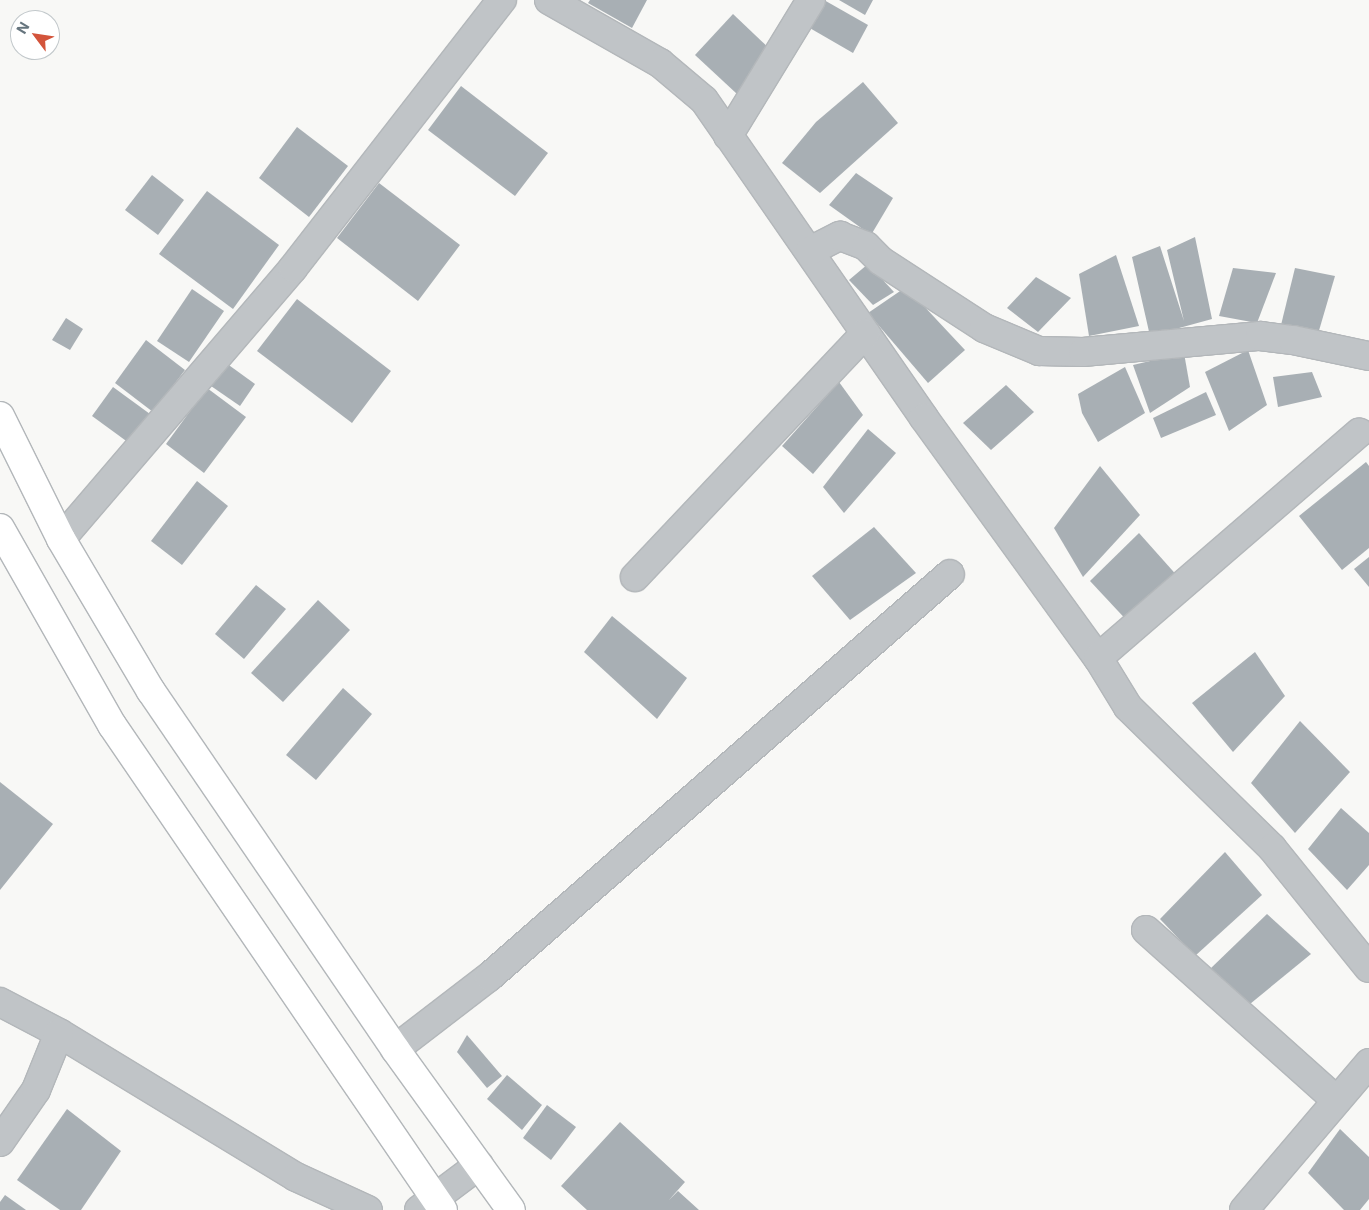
<!DOCTYPE html>
<style>
body{margin:0}
#map{position:relative;width:1369px;height:1210px;overflow:hidden;background:#f8f8f6;font-family:Inter,sans-serif}
div>[style]{position:absolute}
[style*='--x']{left:calc(var(--x)*1px);top:calc(var(--y)*1px);width:calc(var(--w)*1px);rotate:calc(var(--a)*1deg)}
.building>*{inset:0;background:#a8afb4}
.roads{filter:drop-shadow(1px 0 #b3b7ba) drop-shadow(-1px 0 #b3b7ba) drop-shadow(0 1px #b3b7ba) drop-shadow(0 -1px #b3b7ba)}
.minor>*{height:28px;margin:-14px;padding:0 14px;transform-origin:14px;border-radius:14px;background:#c0c4c7}
.trunk>*{height:28px;margin:-14px;padding:0 14px;transform-origin:14px;border-radius:14px;background:#fff}
span{translate:-50% -50%;white-space:nowrap;text-align:center;line-height:1.15;-webkit-text-stroke:5px #fff;paint-order:stroke}
.north{position:absolute;left:10px;top:10px;width:50px;height:50px;box-sizing:border-box;background:#fff;border:1px solid #c2c8cb;border-radius:50%;rotate:301deg;font-size:14px;font-weight:700;line-height:20px;text-align:center;color:#66757e}
.north::after{content:'';display:block;margin:auto;width:18px;height:22px;background:#d3543b;clip-path:polygon(50% 0,100% 100%,50% 72%,0 100%)}
</style>
<div id="map">
<div class="building">
<i style="clip-path:polygon(590px 0,647px 0,632px 28px,588px 3px)"></i>
<i style="clip-path:polygon(824px 0,868px 25px,853px 53px,808px 27px)"></i>
<i style="clip-path:polygon(839px 0,873px 0,865px 15px)"></i>
<i style="clip-path:polygon(733px 14px,774px 53px,737px 94px,695px 55px)"></i>
<i style="clip-path:polygon(863px 82px,898px 123px,820px 193px,782px 163px,816px 122px)"></i>
<i style="clip-path:polygon(461px 86px,548px 153px,515px 196px,428px 130px)"></i>
<i style="clip-path:polygon(297px 127px,348px 166px,309px 217px,259px 178px)"></i>
<i style="clip-path:polygon(856px 173px,893px 198px,871px 235px,829px 205px)"></i>
<i style="clip-path:polygon(152px 175px,184px 200px,158px 235px,125px 210px)"></i>
<i style="clip-path:polygon(379px 183px,460px 245px,418px 301px,337px 238px)"></i>
<i style="clip-path:polygon(207px 191px,279px 245px,233px 309px,159px 254px)"></i>
<i style="clip-path:polygon(1195px 237px,1212px 319px,1150px 336px,1132px 257px,1160px 246px,1184px 321px,1167px 250px)"></i>
<i style="clip-path:polygon(1116px 255px,1139px 326px,1089px 336px,1079px 274px)"></i>
<i style="clip-path:polygon(868px 264px,894px 292px,873px 305px,849px 280px)"></i>
<i style="clip-path:polygon(1233px 268px,1276px 273px,1257px 323px,1219px 316px)"></i>
<i style="clip-path:polygon(1295px 268px,1335px 276px,1318px 334px,1281px 325px)"></i>
<i style="clip-path:polygon(1036px 277px,1071px 298px,1038px 332px,1007px 308px)"></i>
<i style="clip-path:polygon(906px 287px,965px 350px,928px 383px,868px 313px)"></i>
<i style="clip-path:polygon(192px 289px,224px 311px,189px 362px,157px 341px)"></i>
<i style="clip-path:polygon(297px 299px,391px 371px,352px 423px,257px 351px)"></i>
<i style="clip-path:polygon(66px 318px,83px 329px,70px 350px,52px 340px)"></i>
<i style="clip-path:polygon(146px 340px,185px 370px,153px 412px,115px 383px)"></i>
<i style="clip-path:polygon(1248px 350px,1267px 405px,1229px 431px,1205px 372px)"></i>
<i style="clip-path:polygon(1184px 353px,1190px 387px,1150px 413px,1133px 365px)"></i>
<i style="clip-path:polygon(226px 363px,255px 384px,240px 406px,211px 386px)"></i>
<i style="clip-path:polygon(1125px 367px,1145px 413px,1098px 442px,1082px 413px,1078px 394px)"></i>
<i style="clip-path:polygon(1312px 372px,1322px 397px,1278px 407px,1273px 377px)"></i>
<i style="clip-path:polygon(839px 382px,863px 415px,813px 474px,782px 446px)"></i>
<i style="clip-path:polygon(1006px 385px,1034px 412px,991px 450px,963px 423px)"></i>
<i style="clip-path:polygon(113px 387px,150px 414px,129px 443px,92px 416px)"></i>
<i style="clip-path:polygon(207px 388px,246px 417px,204px 473px,166px 444px)"></i>
<i style="clip-path:polygon(1206px 392px,1216px 415px,1161px 438px,1153px 418px)"></i>
<i style="clip-path:polygon(868px 429px,896px 453px,844px 513px,823px 487px)"></i>
<i style="clip-path:polygon(1366px 462px,1369px 466px,1369px 548px,1342px 570px,1299px 516px)"></i>
<i style="clip-path:polygon(1100px 466px,1140px 515px,1083px 577px,1054px 528px)"></i>
<i style="clip-path:polygon(197px 481px,228px 506px,182px 565px,151px 541px)"></i>
<i style="clip-path:polygon(874px 527px,916px 573px,850px 620px,812px 576px)"></i>
<i style="clip-path:polygon(1139px 533px,1180px 579px,1132px 626px,1090px 581px)"></i>
<i style="clip-path:polygon(1369px 557px,1369px 587px,1354px 569px)"></i>
<i style="clip-path:polygon(256px 585px,286px 609px,244px 659px,215px 634px)"></i>
<i style="clip-path:polygon(318px 600px,350px 630px,283px 702px,251px 673px)"></i>
<i style="clip-path:polygon(612px 616px,687px 678px,657px 719px,584px 652px)"></i>
<i style="clip-path:polygon(1255px 652px,1285px 696px,1233px 752px,1192px 703px)"></i>
<i style="clip-path:polygon(343px 688px,372px 714px,316px 780px,286px 755px)"></i>
<i style="clip-path:polygon(1300px 721px,1350px 772px,1295px 833px,1251px 783px)"></i>
<i style="clip-path:polygon(0 782px,53px 824px,0 890px)"></i>
<i style="clip-path:polygon(1341px 808px,1369px 833px,1369px 865px,1347px 890px,1308px 849px)"></i>
<i style="clip-path:polygon(1225px 852px,1262px 895px,1195px 956px,1160px 919px)"></i>
<i style="clip-path:polygon(1267px 914px,1311px 954px,1250px 1004px,1210px 969px)"></i>
<i style="clip-path:polygon(467px 1035px,502px 1076px,487px 1088px,457px 1052px)"></i>
<i style="clip-path:polygon(507px 1075px,542px 1105px,522px 1130px,487px 1099px)"></i>
<i style="clip-path:polygon(547px 1105px,576px 1127px,551px 1160px,523px 1138px)"></i>
<i style="clip-path:polygon(67px 1109px,121px 1151px,81px 1210px,60px 1210px,17px 1180px)"></i>
<i style="clip-path:polygon(620px 1122px,685px 1182px,669px 1200px,678px 1191px,699px 1210px,587px 1210px,561px 1186px)"></i>
<i style="clip-path:polygon(1340px 1129px,1369px 1157px,1369px 1199px,1360px 1210px,1344px 1210px,1308px 1173px)"></i>
<i style="clip-path:polygon(5px 1195px,26px 1210px,0 1210px,0 1202px)"></i>
</div>
<div class="roads">
<div class="minor">
<i style="--x:549;--y:0;--w:128;--a:29.6"></i>
<i style="--x:660;--y:63;--w:57;--a:40.1"></i>
<i style="--x:704;--y:100;--w:387;--a:55.3"></i>
<i style="--x:924;--y:418;--w:296;--a:54.1"></i>
<i style="--x:1098;--y:658;--w:57;--a:58.5"></i>
<i style="--x:1128;--y:707;--w:202;--a:44.4"></i>
<i style="--x:1272;--y:848;--w:154;--a:51.1"></i>
<i style="--x:728;--y:136;--w:159;--a:-58.6"></i>
<i style="--x:810;--y:251;--w:34;--a:-27"></i>
<i style="--x:840;--y:236;--w:28;--a:21"></i>
<i style="--x:866;--y:246;--w:21;--a:45"></i>
<i style="--x:881;--y:261;--w:123;--a:33"></i>
<i style="--x:984;--y:328;--w:60;--a:22.7"></i>
<i style="--x:1039;--y:351;--w:44;--a:1.3"></i>
<i style="--x:1083;--y:352;--w:178;--a:-5.2"></i>
<i style="--x:1260;--y:336;--w:33;--a:7"></i>
<i style="--x:1293;--y:340;--w:78;--a:11.9"></i>
<i style="--x:61;--y:539;--w:357;--a:-49.4"></i>
<i style="--x:293;--y:268;--w:340;--a:-52.1"></i>
<i style="--x:635;--y:577;--w:335;--a:-46.6"></i>
<i style="--x:1098;--y:658;--w:345;--a:-40.8"></i>
<i style="--x:1146;--y:930;--w:255;--a:41.8"></i>
<i style="--x:0;--y:1002;--w:67;--a:27.7"></i>
<i style="--x:59;--y:1033;--w:277;--a:31.3"></i>
<i style="--x:296;--y:1177;--w:79;--a:24.6"></i>
<i style="--x:395;--y:1049;--w:118;--a:-37.5"></i>
<i style="--x:489;--y:977;--w:612;--a:-41.16"></i>
<i style="--x:0;--y:1142;--w:63;--a:-55.3"></i>
<i style="--x:36;--y:1090;--w:61;--a:-68"></i>
<i style="--x:419;--y:1210;--w:75;--a:-36.9"></i>
<i style="--x:1244;--y:1210;--w:193;--a:-49.6"></i>
</div>
<div class="trunk">
<i style="--x:0;--y:416;--w:137;--a:63.6"></i>
<i style="--x:61;--y:539;--w:177;--a:59.4"></i>
<i style="--x:151;--y:691;--w:433;--a:55.7"></i>
<i style="--x:395;--y:1049;--w:198;--a:54.2"></i>
<i style="--x:0;--y:528;--w:227;--a:60.4"></i>
<i style="--x:112;--y:725;--w:587;--a:55.69"></i>
</div>
</div>
<div class="north">N</div>
</div>
